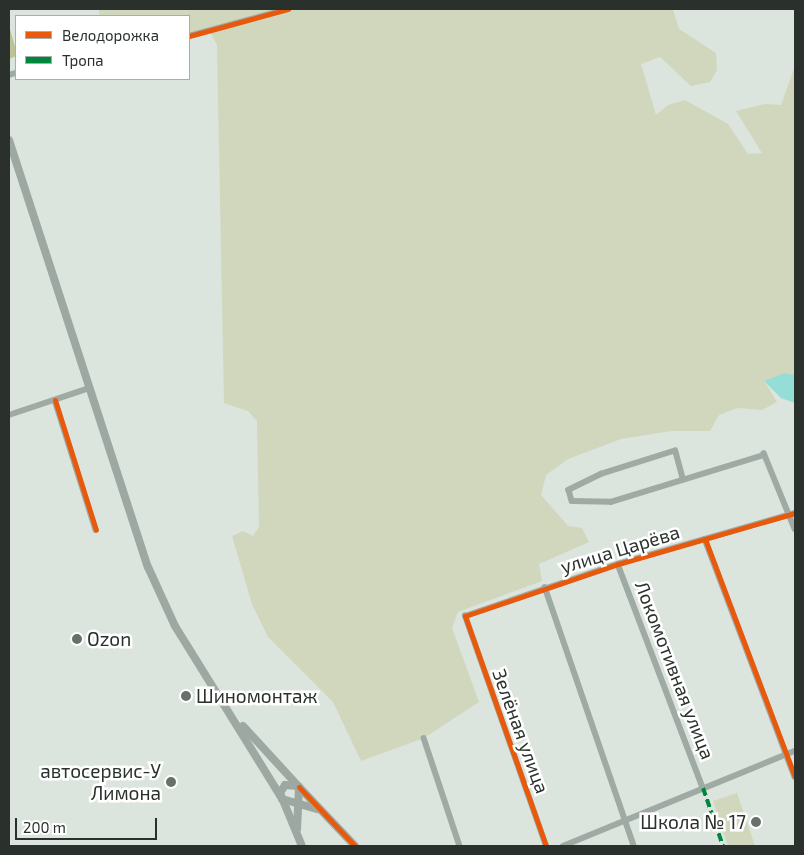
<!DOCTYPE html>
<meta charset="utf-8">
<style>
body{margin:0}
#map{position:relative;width:804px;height:855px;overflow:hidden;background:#dbe4dd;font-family:"Exo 2",sans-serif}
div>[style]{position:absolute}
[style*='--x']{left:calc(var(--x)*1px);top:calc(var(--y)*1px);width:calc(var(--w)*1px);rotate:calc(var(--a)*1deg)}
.green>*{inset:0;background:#d1d7bc}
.forest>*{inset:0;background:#bcc298}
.water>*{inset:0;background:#94ded7}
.street>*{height:5.5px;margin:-2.75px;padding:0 2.75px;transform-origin:2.75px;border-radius:2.75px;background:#9faaa5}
.secondary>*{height:8px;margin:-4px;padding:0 4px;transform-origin:4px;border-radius:4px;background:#9da8a3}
.quiet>*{height:4px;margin-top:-2px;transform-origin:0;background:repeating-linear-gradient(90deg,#00873e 0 8px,transparent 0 12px)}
.cycleway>*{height:5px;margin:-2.5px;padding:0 2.5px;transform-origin:2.5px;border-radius:2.5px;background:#e8590c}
.dots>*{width:14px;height:14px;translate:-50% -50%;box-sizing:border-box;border:2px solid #fff;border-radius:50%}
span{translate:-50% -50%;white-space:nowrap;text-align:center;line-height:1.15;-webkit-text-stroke:5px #fff;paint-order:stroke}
.street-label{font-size:19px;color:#2a312c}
.poi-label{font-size:19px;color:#2a312c}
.left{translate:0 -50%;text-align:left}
.right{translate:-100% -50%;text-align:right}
.frame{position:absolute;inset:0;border:10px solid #2a312c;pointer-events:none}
.legend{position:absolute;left:15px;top:15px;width:175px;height:65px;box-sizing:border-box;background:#fff;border:1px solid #aaadab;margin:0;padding:6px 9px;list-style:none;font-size:15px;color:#2a312c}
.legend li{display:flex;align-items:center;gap:10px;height:25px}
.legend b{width:25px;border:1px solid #aaadab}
.scale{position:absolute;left:15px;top:818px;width:142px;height:22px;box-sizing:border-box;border:2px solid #2a312c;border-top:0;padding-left:6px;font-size:15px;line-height:18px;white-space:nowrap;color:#2a312c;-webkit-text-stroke:4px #fff;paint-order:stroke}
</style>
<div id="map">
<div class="green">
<i style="clip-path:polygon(99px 9px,673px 9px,679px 29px,716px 53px,717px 70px,710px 82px,691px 86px,660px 57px,641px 64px,656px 115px,668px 105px,685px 100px,728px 124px,748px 154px,762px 153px,736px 111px,765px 104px,781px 105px,795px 66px,795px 375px,764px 381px,777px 402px,762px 410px,737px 408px,719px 415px,710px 431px,671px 431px,621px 439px,568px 459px,546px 475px,541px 495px,568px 526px,582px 528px,589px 542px,539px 564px,542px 581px,458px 612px,452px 628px,479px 702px,424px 738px,361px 761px,333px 702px,268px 637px,252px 604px,232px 536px,243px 531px,253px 536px,259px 527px,257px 421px,248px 411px,224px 403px,217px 45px,210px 32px,189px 33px,189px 16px,99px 16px)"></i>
<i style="clip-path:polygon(737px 793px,755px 846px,728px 846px,713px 801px)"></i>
</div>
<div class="forest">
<i style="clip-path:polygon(9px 26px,16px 50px,16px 56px,9px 59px)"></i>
</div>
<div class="water">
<i style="clip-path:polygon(785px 373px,795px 375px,795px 403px,781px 398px,764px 381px)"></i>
</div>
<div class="street">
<i style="--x:189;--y:36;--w:103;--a:-15.3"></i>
<i style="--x:9;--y:75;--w:7;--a:-16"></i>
<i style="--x:55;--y:400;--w:136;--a:72.5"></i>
<i style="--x:9;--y:415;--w:84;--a:-18.6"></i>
<i style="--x:764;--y:453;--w:82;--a:67.8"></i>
<i style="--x:683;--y:480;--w:30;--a:-105"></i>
<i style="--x:675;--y:451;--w:77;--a:162.5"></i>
<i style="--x:602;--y:474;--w:37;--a:154"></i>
<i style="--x:569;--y:490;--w:11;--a:75"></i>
<i style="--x:572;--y:501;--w:39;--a:1"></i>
<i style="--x:611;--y:502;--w:160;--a:-17.1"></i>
<i style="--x:705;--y:539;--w:254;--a:69.3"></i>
<i style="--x:618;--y:564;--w:240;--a:69.2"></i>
<i style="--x:545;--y:587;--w:274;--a:71"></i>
<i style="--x:424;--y:738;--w:114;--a:71.6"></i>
<i style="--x:546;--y:846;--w:244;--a:-109.4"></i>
<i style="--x:465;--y:616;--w:162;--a:-18.8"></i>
<i style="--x:618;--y:564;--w:184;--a:-16.1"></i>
<i style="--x:563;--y:846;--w:251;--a:-22.3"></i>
</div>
<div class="secondary">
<i style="--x:9;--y:140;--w:449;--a:72"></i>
<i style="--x:148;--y:567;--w:65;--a:65.4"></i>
<i style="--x:175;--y:626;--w:201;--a:58.2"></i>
<i style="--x:243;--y:726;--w:83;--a:47.4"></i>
<i style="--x:299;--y:787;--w:42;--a:92.7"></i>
<i style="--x:298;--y:786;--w:13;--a:-176"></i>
<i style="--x:285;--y:785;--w:9;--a:122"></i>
<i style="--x:280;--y:793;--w:57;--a:67.5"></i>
<i style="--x:300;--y:788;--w:80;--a:46.5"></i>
<i style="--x:282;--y:799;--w:37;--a:16"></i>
</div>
<div class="quiet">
<i style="--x:703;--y:788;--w:61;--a:71"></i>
</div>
<div class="cycleway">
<i style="--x:189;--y:36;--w:103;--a:-15.3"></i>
<i style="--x:55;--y:400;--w:136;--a:72.5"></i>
<i style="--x:705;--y:539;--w:254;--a:69.3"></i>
<i style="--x:299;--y:787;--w:81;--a:46.5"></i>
<i style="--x:546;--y:846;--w:244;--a:-109.4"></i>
<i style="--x:465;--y:616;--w:162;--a:-18.8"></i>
<i style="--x:618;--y:564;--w:184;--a:-16.1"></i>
</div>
<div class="dots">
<i style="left:77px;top:639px;background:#68706a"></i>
<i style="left:186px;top:696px;background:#68706a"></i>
<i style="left:171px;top:782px;background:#68706a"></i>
<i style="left:756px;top:822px;background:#68706a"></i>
</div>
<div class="street-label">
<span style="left:620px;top:549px;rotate:-17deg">улица Царёва</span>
<span style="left:675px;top:670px;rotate:69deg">Локомотивная улица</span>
<span style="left:521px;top:731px;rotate:70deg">Зелёная улица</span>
</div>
<div class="poi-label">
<span class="left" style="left:87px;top:639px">Ozon</span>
<span class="left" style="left:196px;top:696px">Шиномонтаж</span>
<span class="right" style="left:161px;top:782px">автосервис-У<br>Лимона</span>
<span class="right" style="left:746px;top:822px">Школа № 17</span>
</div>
<div class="frame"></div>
<ul class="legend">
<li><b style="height:6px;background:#e8590c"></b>Велодорожка</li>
<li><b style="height:6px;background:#00873e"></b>Тропа</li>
</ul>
<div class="scale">200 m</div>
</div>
